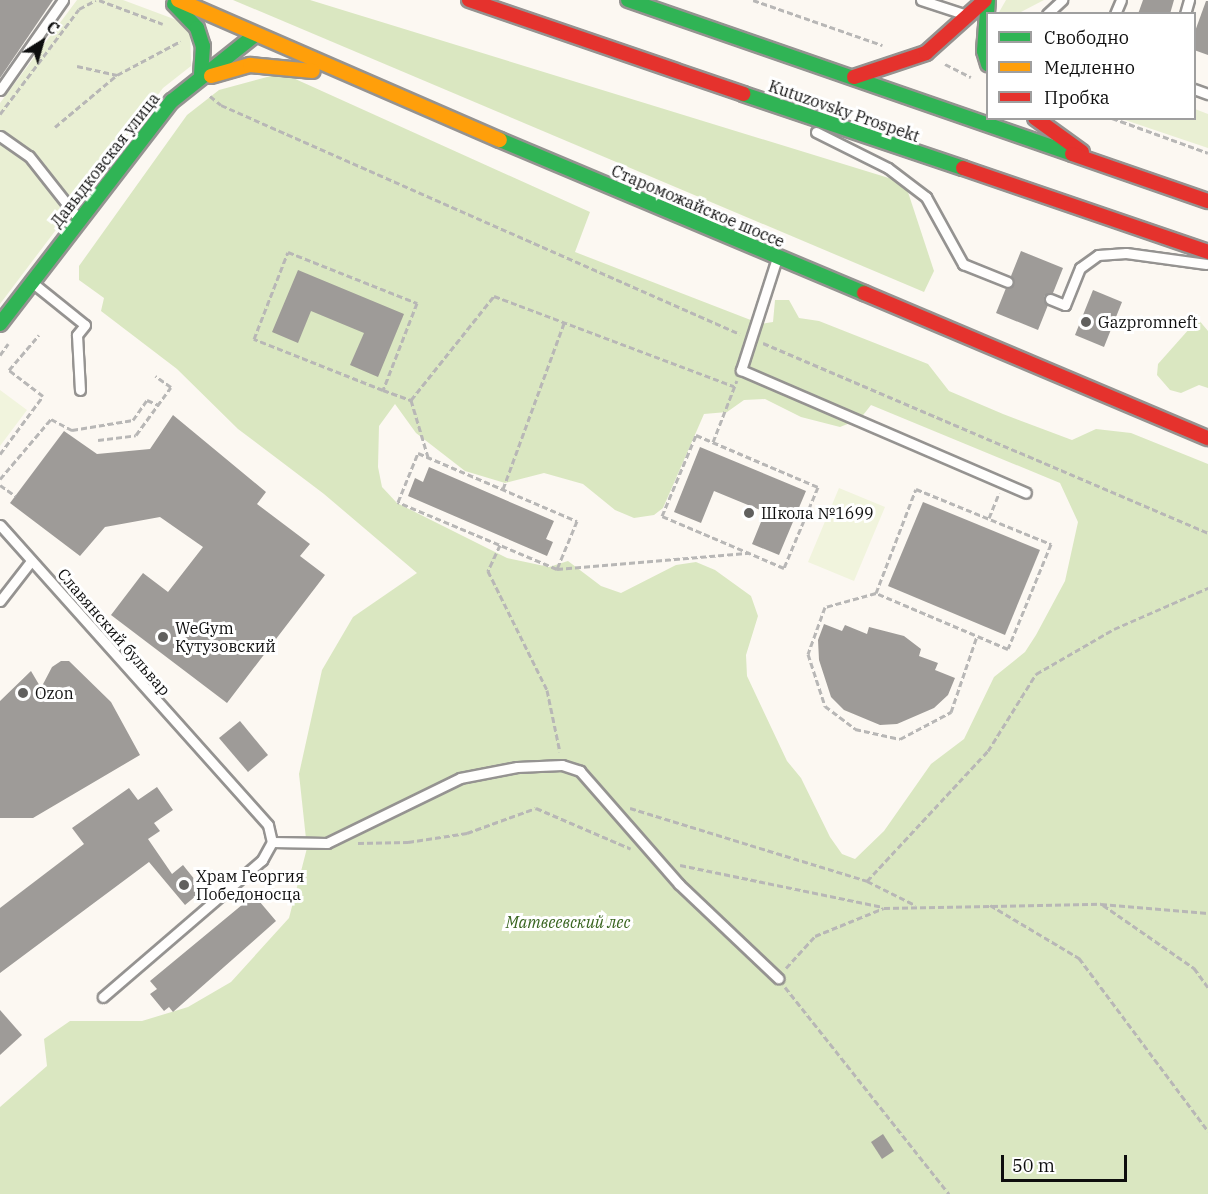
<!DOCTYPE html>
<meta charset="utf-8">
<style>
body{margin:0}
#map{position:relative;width:1208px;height:1194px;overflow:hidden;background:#fcf8f2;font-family:"IBM Plex Serif",serif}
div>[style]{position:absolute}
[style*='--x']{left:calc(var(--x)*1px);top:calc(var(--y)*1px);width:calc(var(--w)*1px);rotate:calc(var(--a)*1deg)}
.green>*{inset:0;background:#e9efd3}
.forest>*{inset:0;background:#dae7c1}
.pitch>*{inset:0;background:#f1f4dd}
.building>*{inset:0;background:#9e9b98}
.path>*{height:3px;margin-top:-1.5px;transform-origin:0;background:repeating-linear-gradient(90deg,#b8b7b6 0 6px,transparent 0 9px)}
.roads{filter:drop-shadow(2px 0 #959391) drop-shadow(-2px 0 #959391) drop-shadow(0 2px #959391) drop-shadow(0 -2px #959391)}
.lane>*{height:9px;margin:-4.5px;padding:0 4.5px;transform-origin:4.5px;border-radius:4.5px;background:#fffefd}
.fast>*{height:14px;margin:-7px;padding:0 7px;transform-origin:7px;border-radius:7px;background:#30b455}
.slow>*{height:14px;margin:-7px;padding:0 7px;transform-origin:7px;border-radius:7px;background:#ff9f0a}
.jam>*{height:14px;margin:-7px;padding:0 7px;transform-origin:7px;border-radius:7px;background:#e5322d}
.dots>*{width:16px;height:16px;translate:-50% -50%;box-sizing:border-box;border:3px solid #fff;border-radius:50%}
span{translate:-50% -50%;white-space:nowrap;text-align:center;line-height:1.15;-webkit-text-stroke:6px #fff;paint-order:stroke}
.street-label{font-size:16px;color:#0e0e0e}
.poi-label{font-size:16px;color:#0e0e0e}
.left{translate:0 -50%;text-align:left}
.park-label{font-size:16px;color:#38641f;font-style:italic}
.legend{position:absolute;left:986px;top:12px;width:210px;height:108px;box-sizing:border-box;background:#fff;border:2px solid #9f9f9f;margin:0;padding:8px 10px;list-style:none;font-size:18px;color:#0e0e0e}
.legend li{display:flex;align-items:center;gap:12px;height:30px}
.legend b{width:30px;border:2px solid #9f9f9f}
.north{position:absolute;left:12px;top:12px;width:60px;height:60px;-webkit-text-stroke:4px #fff;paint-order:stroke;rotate:37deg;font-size:16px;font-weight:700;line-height:24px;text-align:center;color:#0e0e0e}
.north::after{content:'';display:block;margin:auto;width:21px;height:27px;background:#0e0e0e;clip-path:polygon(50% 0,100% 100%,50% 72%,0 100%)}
.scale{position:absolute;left:1001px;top:1155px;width:126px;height:27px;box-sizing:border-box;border:3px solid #0e0e0e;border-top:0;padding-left:8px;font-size:18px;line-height:21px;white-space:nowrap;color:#0e0e0e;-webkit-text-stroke:4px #fff;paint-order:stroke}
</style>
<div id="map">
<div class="green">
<i style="clip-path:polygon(77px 0,123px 0,190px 25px,191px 66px,163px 88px,0 304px,0 103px)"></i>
<i style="clip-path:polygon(1006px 0,1044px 0,1019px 13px,998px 14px)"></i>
<i style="clip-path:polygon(1195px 109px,1208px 114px,1208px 148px,1122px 119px,1194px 118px)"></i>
</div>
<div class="forest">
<i style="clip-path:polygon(233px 0,310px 0,905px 183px,934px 271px,924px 292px)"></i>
<i style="clip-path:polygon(evenodd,282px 73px,590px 212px,575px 252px,761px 324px,773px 322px,775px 300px,789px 300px,799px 318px,819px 321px,928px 364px,949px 391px,1003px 414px,1072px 440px,1096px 429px,1131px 433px,1208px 464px,1208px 1194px,0 1194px,0 1107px,47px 1066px,44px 1039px,70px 1021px,142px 1021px,188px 1007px,231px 982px,289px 918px,307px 848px,299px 774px,322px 670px,353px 617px,417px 573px,324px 494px,238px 429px,177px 369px,101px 311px,104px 298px,79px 280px,79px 266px,187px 115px,219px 90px,282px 73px,765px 399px,801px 417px,840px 427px,860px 419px,871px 405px,1060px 483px,1078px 522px,1065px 581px,1036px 635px,1025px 652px,994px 677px,964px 739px,931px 764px,884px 831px,855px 859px,842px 854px,830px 837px,801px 778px,787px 761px,747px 676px,746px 655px,758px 616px,751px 596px,715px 570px,696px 562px,676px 565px,621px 593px,601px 586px,568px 561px,549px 567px,507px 558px,397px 503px,382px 487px,378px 467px,379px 426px,395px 404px,416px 433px,465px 471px,505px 483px,544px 473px,583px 484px,615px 510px,634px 518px,654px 515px,663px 508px,704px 414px,727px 412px,744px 400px,765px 399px)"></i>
<i style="clip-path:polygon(1198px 319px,1208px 331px,1208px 388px,1199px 385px,1181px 393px,1170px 390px,1157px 375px,1158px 364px)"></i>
</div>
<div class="pitch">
<i style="clip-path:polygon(0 390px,27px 410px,0 446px)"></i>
<i style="clip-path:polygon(839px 488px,885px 507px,854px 581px,808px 562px)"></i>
</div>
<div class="building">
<i style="clip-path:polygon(0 0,53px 0,0 78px)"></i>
<i style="clip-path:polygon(1143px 0,1174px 0,1170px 14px,1138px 14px)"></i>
<i style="clip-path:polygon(1206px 1px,1208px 1px,1208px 55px,1194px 50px,1194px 34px)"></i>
<i style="clip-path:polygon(1021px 251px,1063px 268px,1053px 293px,1044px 296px,1048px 305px,1038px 330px,996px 313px,1006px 288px,1014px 285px,1011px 276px)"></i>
<i style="clip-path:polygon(298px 270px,404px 314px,378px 377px,350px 365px,364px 333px,311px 311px,298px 343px,272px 332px)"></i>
<i style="clip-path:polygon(1093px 290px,1122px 302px,1104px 347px,1075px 335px)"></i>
<i style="clip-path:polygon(173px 415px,266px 492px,257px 504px,310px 544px,300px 556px,325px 575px,227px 703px,111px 615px,143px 573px,168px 592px,203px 547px,160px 517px,105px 527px,80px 556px,10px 503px,64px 431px,97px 454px,150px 449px)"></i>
<i style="clip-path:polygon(700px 447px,806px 491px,779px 555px,752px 544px,765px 512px,714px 491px,701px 523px,674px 512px)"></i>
<i style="clip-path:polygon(429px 467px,554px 521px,546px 539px,553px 542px,547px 556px,408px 496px,415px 478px,423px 482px)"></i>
<i style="clip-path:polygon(923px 502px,1040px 550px,1005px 635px,888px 586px)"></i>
<i style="clip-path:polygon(824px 624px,842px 631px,845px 625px,867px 634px,869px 627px,904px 636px,921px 649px,919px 656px,938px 663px,935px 670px,955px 678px,948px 695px,934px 708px,897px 724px,880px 725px,844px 710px,831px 697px,819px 660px,818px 640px)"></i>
<i style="clip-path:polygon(61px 661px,69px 661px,111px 702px,140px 755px,33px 818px,0 818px,0 701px,31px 671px,41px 688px,52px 667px)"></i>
<i style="clip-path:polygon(240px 721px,268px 755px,248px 772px,219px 738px)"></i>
<i style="clip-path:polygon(157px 787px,173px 810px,154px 823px,160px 831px,148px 839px,172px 874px,183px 865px,203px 890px,185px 905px,149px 862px,0 973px,0 908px,84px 844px,72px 828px,129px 788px,138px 800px)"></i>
<i style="clip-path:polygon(254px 895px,276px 921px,173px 1012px,169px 1007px,164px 1011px,150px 994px,157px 989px,150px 981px)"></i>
<i style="clip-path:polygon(0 1010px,22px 1035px,0 1055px)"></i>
<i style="clip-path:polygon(883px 1134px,894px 1151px,882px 1159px,871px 1142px)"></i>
</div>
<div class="path">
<i style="--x:99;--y:0;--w:68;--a:20.6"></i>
<i style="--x:753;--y:0;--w:137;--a:19.2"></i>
<i style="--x:945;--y:64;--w:29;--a:27"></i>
<i style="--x:77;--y:66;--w:41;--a:12.7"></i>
<i style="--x:210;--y:96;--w:14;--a:39"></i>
<i style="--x:221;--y:105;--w:567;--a:23.81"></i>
<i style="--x:0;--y:114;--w:131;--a:-53"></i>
<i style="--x:79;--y:9;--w:19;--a:-28"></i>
<i style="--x:1112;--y:118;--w:102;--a:20"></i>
<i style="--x:55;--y:127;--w:81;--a:-40"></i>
<i style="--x:117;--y:75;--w:72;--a:-28"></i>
<i style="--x:288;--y:252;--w:139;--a:21.6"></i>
<i style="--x:417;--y:303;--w:93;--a:111.3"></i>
<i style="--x:383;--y:390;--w:139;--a:-158.4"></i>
<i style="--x:254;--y:339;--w:93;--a:-68.7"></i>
<i style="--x:763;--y:343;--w:484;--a:23.1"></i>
<i style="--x:0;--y:355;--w:14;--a:-54"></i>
<i style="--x:383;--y:390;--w:30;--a:20"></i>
<i style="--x:411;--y:400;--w:59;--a:73.4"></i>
<i style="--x:411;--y:400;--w:133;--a:-51.4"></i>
<i style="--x:494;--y:296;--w:256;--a:20.6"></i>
<i style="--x:696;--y:435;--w:133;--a:23.1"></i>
<i style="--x:818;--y:487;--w:88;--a:112.8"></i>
<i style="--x:784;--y:568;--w:133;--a:-156.9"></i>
<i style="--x:662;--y:516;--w:88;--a:-67.2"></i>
<i style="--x:98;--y:440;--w:38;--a:-7"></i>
<i style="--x:136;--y:435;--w:59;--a:-53.9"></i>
<i style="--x:171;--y:387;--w:19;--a:-145"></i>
<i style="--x:713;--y:442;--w:66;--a:-68.8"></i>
<i style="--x:418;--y:453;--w:173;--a:23.2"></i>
<i style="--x:577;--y:521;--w:52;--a:112.6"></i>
<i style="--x:557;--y:569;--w:173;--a:-157.2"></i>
<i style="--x:398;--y:502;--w:53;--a:-67.8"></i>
<i style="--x:0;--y:454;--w:72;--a:-53.4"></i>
<i style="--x:43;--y:396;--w:43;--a:-142.6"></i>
<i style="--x:9;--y:370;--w:46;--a:-49.4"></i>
<i style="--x:0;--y:479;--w:79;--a:-49.6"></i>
<i style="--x:51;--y:419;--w:24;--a:28"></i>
<i style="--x:72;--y:430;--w:62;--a:-9.3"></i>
<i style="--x:133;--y:420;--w:24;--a:-55"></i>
<i style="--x:147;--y:400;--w:13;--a:23"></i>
<i style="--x:0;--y:485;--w:19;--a:35"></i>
<i style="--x:503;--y:489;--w:177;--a:-69.8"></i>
<i style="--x:916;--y:489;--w:146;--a:22.2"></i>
<i style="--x:1051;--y:544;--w:113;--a:112.3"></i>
<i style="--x:1008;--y:649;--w:143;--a:-157"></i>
<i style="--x:876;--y:593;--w:111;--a:-69"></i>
<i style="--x:989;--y:518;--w:27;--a:-68"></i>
<i style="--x:500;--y:545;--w:29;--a:115"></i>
<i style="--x:488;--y:571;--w:133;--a:63.6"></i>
<i style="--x:547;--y:690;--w:63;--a:78.2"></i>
<i style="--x:557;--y:569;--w:193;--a:-4.8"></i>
<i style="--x:876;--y:593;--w:53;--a:164.6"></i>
<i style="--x:825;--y:607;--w:50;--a:109.9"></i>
<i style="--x:808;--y:654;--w:55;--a:71.9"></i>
<i style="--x:825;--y:706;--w:38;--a:37"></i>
<i style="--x:855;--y:729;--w:46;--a:12.5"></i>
<i style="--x:900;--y:739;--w:58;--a:-27.9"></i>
<i style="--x:951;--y:712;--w:80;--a:-71.1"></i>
<i style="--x:630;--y:808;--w:248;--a:17.1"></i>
<i style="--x:867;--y:881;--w:54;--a:26.6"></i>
<i style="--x:358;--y:843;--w:50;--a:-1.1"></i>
<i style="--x:408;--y:842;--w:60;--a:-8.7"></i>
<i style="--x:467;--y:833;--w:73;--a:-19.9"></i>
<i style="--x:536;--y:808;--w:103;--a:23.3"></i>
<i style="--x:680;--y:865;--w:206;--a:11.7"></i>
<i style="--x:867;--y:881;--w:178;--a:-47.1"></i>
<i style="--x:988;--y:751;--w:91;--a:-58.1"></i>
<i style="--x:1036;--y:674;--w:90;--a:-30"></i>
<i style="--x:1114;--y:629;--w:103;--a:-23.6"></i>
<i style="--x:990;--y:905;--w:104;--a:30.8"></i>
<i style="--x:1079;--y:958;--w:216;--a:53.3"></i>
<i style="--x:1103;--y:905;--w:111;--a:34.7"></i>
<i style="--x:1194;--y:968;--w:24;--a:54"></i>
<i style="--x:786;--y:968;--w:43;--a:-47.8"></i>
<i style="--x:815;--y:936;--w:74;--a:-22.1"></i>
<i style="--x:884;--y:908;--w:217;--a:-1.1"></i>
<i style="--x:1101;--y:904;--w:107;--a:4.8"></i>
<i style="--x:785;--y:987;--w:264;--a:51.6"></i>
</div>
<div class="roads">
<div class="lane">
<i style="--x:921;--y:0;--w:45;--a:18"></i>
<i style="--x:1047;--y:14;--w:21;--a:-43"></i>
<i style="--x:1115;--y:14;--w:15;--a:-67"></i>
<i style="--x:1185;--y:14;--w:15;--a:-74"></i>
<i style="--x:1194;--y:89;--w:15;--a:20"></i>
<i style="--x:0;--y:90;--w:110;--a:-55"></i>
<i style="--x:816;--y:132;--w:80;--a:26.6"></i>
<i style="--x:888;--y:168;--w:48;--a:37.3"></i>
<i style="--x:926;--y:197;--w:77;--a:61.1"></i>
<i style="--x:963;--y:264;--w:48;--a:21.8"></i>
<i style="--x:0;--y:136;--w:35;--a:35"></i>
<i style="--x:29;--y:156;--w:79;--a:51.7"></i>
<i style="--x:777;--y:258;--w:118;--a:107.8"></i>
<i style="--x:741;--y:370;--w:310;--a:23.3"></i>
<i style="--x:34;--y:284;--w:65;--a:38.8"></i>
<i style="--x:85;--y:325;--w:13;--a:129"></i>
<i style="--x:77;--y:335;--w:55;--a:86.9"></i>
<i style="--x:1050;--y:299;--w:16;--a:22"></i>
<i style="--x:1065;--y:305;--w:40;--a:-68"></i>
<i style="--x:1080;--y:268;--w:22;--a:-36"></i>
<i style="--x:1098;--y:255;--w:28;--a:-4"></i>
<i style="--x:1126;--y:253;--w:81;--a:7.8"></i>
<i style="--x:0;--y:525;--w:402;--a:48.2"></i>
<i style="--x:268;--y:825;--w:17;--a:77"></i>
<i style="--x:272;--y:842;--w:21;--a:119"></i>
<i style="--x:262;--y:860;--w:210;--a:139.3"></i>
<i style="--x:0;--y:601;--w:51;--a:-52.2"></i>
<i style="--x:272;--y:842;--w:55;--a:1"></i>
<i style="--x:327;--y:843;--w:148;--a:-26"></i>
<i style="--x:460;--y:778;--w:58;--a:-10.9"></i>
<i style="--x:517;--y:767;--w:45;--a:-2.5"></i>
<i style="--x:562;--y:765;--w:19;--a:18"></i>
<i style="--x:580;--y:771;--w:150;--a:48.8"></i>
<i style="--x:679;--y:884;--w:137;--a:43.5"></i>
</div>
<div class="fast">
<i style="--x:628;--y:0;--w:470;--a:19.1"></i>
<i style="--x:988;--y:0;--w:51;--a:94.5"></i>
<i style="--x:984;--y:51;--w:14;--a:73"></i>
<i style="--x:174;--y:4;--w:33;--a:46"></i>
<i style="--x:197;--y:28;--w:19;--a:72"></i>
<i style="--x:203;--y:46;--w:28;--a:94"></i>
<i style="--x:743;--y:94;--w:232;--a:18.6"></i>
<i style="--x:500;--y:140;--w:395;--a:22.8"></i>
<i style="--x:0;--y:324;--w:282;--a:-52.4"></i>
<i style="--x:172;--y:101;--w:106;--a:-38.5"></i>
</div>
<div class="slow">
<i style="--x:178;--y:0;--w:351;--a:23.5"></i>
<i style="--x:211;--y:76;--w:41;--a:-15.8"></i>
<i style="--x:250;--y:65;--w:63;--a:5.4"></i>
</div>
<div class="jam">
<i style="--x:469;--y:0;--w:290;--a:18.9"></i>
<i style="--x:854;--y:77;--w:76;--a:-18.4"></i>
<i style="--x:926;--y:53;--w:79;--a:-41.9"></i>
<i style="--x:1035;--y:118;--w:58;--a:35.9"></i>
<i style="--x:1072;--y:154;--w:144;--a:19.1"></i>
<i style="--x:963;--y:168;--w:259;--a:18.9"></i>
<i style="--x:864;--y:293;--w:373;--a:22.9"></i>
</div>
</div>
<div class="dots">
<i style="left:1086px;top:322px;background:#61605e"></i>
<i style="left:749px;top:513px;background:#61605e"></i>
<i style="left:163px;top:637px;background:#61605e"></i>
<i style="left:23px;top:693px;background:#61605e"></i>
<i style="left:184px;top:885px;background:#61605e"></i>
</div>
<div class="street-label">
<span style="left:844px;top:111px;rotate:19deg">Kutuzovsky Prospekt</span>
<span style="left:105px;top:160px;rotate:-52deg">Давыдковская улица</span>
<span style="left:698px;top:206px;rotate:23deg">Староможайское шоссе</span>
<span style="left:114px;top:632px;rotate:49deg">Славянский бульвар</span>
</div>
<div class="poi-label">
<span class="left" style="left:1098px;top:322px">Gazpromneft</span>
<span class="left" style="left:761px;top:513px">Школа №1699</span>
<span class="left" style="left:175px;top:637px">WeGym<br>Кутузовский</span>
<span class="left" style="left:35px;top:693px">Ozon</span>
<span class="left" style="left:196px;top:885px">Храм Георгия<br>Победоносца</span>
</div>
<div class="park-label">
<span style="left:568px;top:922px">Матвеевский лес</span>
</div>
<ul class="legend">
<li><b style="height:8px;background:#30b455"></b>Свободно</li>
<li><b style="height:8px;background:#ff9f0a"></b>Медленно</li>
<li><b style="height:8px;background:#e5322d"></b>Пробка</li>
</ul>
<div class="north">С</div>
<div class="scale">50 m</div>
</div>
